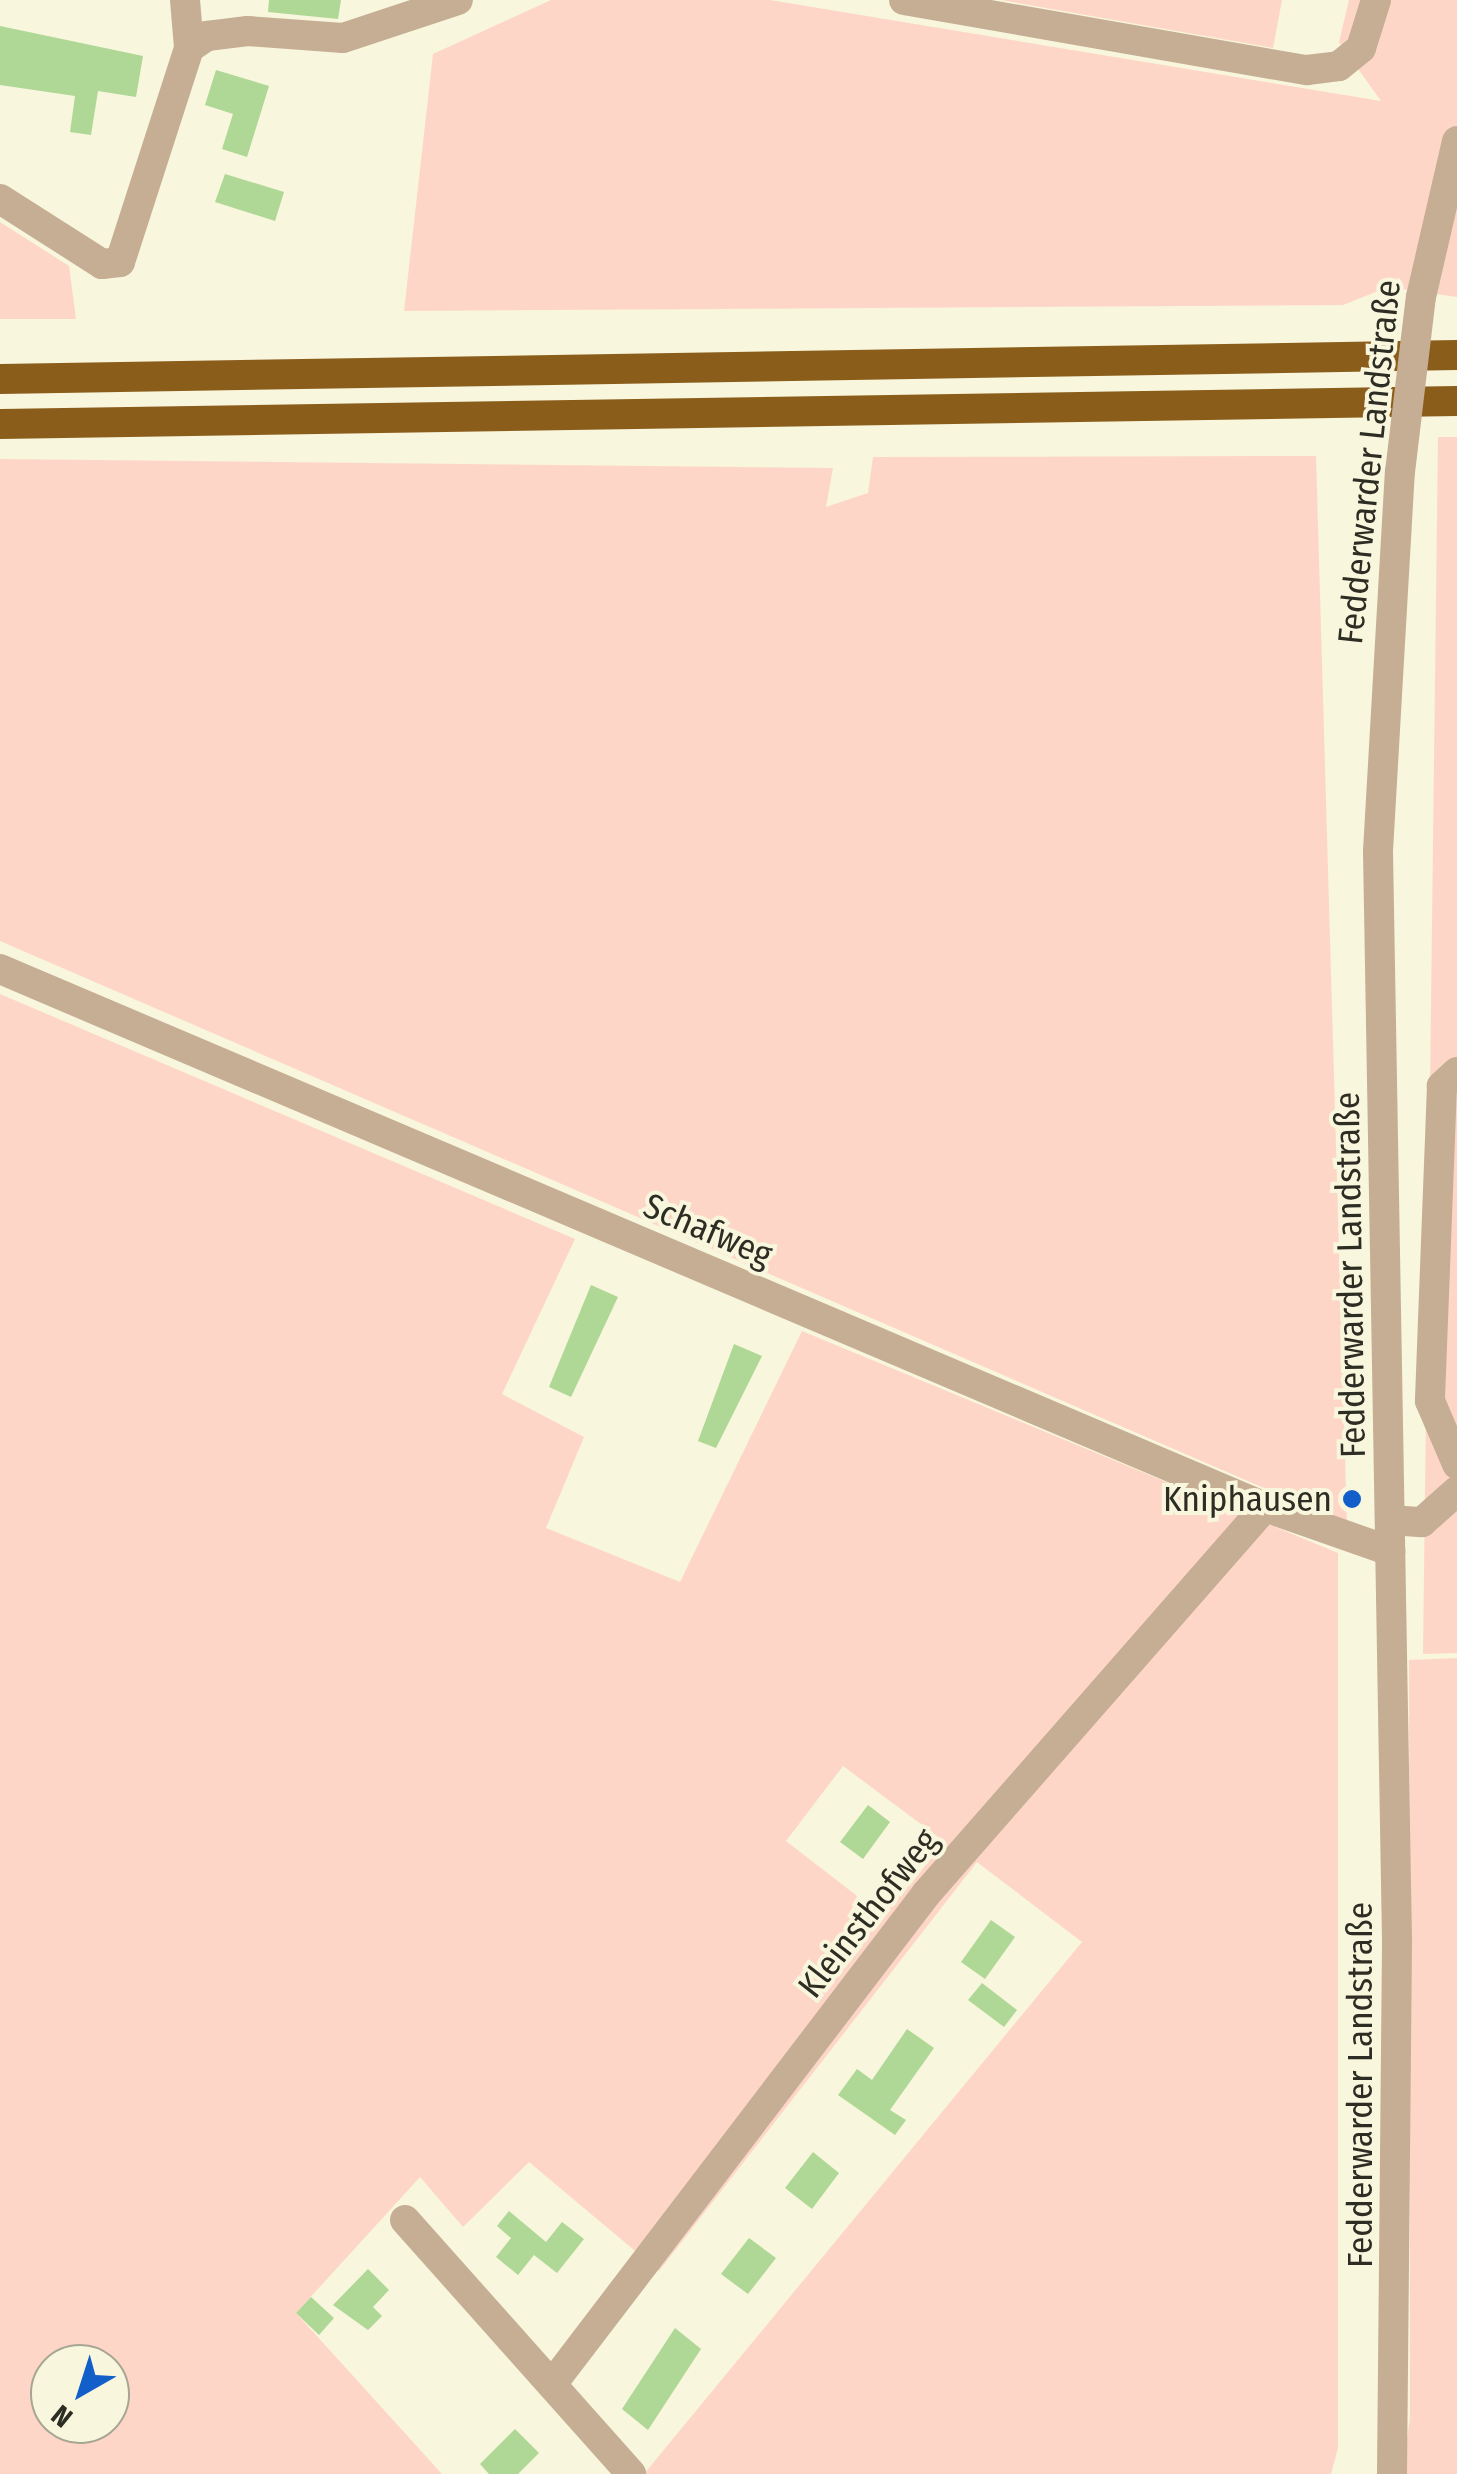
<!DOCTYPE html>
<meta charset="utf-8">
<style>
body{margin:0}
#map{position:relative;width:1457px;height:2474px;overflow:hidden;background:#f8f6dd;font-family:"Fira Sans Condensed",sans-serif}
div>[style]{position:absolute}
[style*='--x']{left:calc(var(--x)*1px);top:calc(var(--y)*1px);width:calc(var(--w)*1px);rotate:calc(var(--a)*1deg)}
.green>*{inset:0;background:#fed6c8}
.building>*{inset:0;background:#afd795}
.minor>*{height:30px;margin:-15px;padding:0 15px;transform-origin:15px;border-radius:15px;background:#c5ae94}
.highway>*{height:30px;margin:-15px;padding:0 15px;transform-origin:15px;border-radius:15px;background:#8b5d1b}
.minor-bridge>*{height:30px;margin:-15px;padding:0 15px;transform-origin:15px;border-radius:15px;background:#c5ae94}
.dots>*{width:28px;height:28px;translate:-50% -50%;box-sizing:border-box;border:5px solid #f8f6dd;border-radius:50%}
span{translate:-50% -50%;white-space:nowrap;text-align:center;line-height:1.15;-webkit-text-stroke:8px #f8f6dd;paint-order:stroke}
.street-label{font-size:35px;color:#2e2d24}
.poi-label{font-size:35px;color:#2e2d24}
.right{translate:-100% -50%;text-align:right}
.north{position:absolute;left:30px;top:2344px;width:100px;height:100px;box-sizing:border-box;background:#f8f6dd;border:2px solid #a7a693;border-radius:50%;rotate:219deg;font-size:28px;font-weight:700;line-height:40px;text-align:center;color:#2e2d24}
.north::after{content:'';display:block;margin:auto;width:35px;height:45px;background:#125fc9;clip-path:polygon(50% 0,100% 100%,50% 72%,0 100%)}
</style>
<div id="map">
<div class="green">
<i style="clip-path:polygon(551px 0,770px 0,1381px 101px,1339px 42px,1349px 0,1457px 0,1457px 297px,1388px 287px,1343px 305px,404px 311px,433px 54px)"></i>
<i style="clip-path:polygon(1001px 0,1282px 0,1273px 48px)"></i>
<i style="clip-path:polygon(0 222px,69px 266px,76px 319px,0 319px)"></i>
<i style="clip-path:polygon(1438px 437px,1457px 437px,1457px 1653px,1423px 1654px)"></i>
<i style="clip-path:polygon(1316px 456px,1347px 1524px,0 941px,0 459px,833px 468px,826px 507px,868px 493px,873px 457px)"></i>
<i style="clip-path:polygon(evenodd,0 994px,575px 1239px,502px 1394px,584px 1437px,546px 1528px,680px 1582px,802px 1331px,1338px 1553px,1338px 2448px,1331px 2474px,644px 2474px,1082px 1942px,977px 1862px,659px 2271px,529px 2162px,463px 2227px,420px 2177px,296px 2313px,442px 2474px,0 2474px,0 994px,843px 1766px,945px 1842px,883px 1916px,786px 1841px,843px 1766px,0 994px,50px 2364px,110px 2364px,110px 2424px,50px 2424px,50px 2364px)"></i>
<i style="clip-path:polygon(1457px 1658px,1457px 2474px,1402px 2474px,1410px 2418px,1409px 1660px)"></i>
</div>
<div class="building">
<i style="clip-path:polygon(269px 0,341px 0,338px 19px,268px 12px)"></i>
<i style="clip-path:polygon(0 26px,143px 56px,136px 97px,98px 91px,91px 135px,70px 132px,75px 96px,0 85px)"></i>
<i style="clip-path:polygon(216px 70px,269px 86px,247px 157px,222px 149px,233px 114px,205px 105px)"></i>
<i style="clip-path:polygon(225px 174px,284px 192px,275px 221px,215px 202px)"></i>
<i style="clip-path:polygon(591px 1285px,618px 1297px,571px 1397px,549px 1387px)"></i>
<i style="clip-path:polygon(734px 1344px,762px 1356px,716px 1448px,698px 1441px)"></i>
<i style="clip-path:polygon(868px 1805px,890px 1822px,863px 1859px,840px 1842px)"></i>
<i style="clip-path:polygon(991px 1920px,1015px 1937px,985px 1979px,961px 1962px)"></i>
<i style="clip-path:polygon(982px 1983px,1017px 2010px,1004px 2027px,968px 2000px)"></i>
<i style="clip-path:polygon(907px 2029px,934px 2048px,890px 2110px,906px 2120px,895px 2135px,838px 2095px,857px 2069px,872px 2080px)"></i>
<i style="clip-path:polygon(813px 2152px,839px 2173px,812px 2209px,785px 2188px)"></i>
<i style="clip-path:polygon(509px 2211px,546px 2242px,562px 2222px,584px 2239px,557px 2273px,534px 2255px,518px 2275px,496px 2257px,511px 2238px,497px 2226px)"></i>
<i style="clip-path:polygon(749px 2238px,776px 2258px,748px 2294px,721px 2274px)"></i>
<i style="clip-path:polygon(368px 2269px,389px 2290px,373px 2307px,382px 2316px,368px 2330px,333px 2305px)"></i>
<i style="clip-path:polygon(311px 2297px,334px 2318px,319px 2335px,296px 2313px)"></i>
<i style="clip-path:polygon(675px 2328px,701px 2349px,648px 2430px,622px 2409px)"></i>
<i style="clip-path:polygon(515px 2429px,539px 2453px,518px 2474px,489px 2474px,480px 2464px)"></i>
</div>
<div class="minor">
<i style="--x:185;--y:0;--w:48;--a:85.2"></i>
<i style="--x:904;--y:0;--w:409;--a:9.9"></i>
<i style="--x:1307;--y:70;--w:32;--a:-7"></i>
<i style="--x:1339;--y:66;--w:28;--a:-39"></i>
<i style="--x:1361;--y:48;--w:50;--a:-72.6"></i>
<i style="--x:0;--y:199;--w:121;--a:32.5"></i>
<i style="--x:102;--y:264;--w:18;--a:-6"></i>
<i style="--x:120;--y:262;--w:225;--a:-72.1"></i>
<i style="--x:189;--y:48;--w:22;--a:-34"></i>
<i style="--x:207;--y:36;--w:41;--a:-7"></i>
<i style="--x:248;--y:31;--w:95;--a:4.2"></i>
<i style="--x:343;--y:38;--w:121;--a:-18.3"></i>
<i style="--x:1421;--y:297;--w:160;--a:-77"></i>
<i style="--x:0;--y:969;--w:1375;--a:23.04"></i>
<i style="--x:1265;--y:1507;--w:133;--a:19.4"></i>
<i style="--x:1457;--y:1072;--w:21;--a:137"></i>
<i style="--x:1442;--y:1086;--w:315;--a:92.2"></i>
<i style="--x:1430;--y:1401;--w:69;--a:66.8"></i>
<i style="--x:1391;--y:1520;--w:31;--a:4"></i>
<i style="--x:1422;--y:1522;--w:47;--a:-41.5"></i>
<i style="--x:405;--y:2220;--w:340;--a:48.3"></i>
<i style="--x:553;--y:2383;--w:615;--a:-52.66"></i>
<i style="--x:926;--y:1894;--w:514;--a:-48.78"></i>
<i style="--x:1392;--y:2474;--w:534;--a:-89.46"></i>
<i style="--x:1397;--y:1940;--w:1089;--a:-91"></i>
<i style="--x:1378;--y:851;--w:380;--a:-86.7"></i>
</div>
<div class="highway">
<i style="--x:0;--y:379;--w:1457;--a:-0.94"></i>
<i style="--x:0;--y:424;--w:1457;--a:-0.9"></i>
</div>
<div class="minor-bridge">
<i style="--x:1400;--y:472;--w:176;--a:-83.2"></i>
</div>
<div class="dots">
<i style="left:1352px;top:1499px;background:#125fc9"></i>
</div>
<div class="street-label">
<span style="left:1369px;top:462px;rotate:-84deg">Fedderwarder Landstraße</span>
<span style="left:708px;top:1230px;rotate:23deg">Schafweg</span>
<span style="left:1350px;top:1275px;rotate:-91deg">Fedderwarder Landstraße</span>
<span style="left:868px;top:1913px;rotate:-52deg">Kleinsthofweg</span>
<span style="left:1360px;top:2085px;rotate:-90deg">Fedderwarder Landstraße</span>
</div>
<div class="poi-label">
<span class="right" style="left:1332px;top:1499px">Kniphausen</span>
</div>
<div class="north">N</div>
</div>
